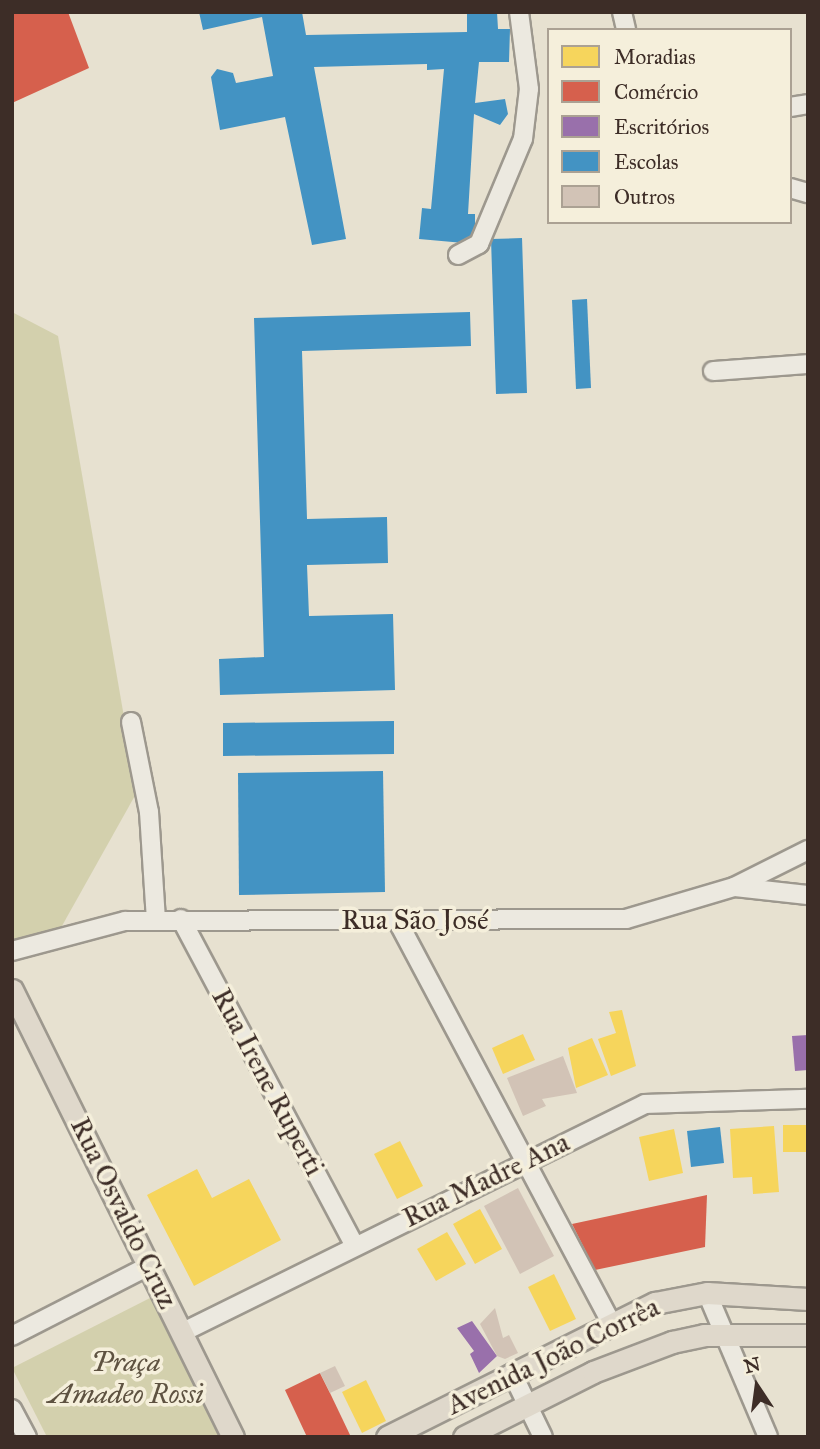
<!DOCTYPE html>
<meta charset="utf-8">
<style>
body{margin:0}
#map{position:relative;width:820px;height:1449px;overflow:hidden;background:#e7e1d0;font-family:"IM FELL Great Primer",serif}
div>[style]{position:absolute}
[style*='--x']{left:calc(var(--x)*1px);top:calc(var(--y)*1px);width:calc(var(--w)*1px);rotate:calc(var(--a)*1deg)}
.green>*{inset:0;background:#d3d0ad}
.homes>*{inset:0;background:#f6d55c}
.shops>*{inset:0;background:#d6604d}
.offices>*{inset:0;background:#9970ab}
.schools>*{inset:0;background:#4393c3}
.building>*{inset:0;background:#d2c3b6}
.roads{filter:drop-shadow(2px 0 #9d988e) drop-shadow(-2px 0 #9d988e) drop-shadow(0 2px #9d988e) drop-shadow(0 -2px #9d988e)}
.minor>*{height:18px;margin:-9px;padding:0 9px;transform-origin:9px;border-radius:9px;background:#ece9e0}
.major>*{height:21px;margin:-10.5px;padding:0 10.5px;transform-origin:10.5px;border-radius:10.5px;background:#dfd8cb}
span{translate:-50% -50%;white-space:nowrap;text-align:center;line-height:1.15;-webkit-text-stroke:7px #f5efdb;paint-order:stroke}
.street-label{font-size:28px;color:#3d2d27}
.park-label{font-size:28px;color:#5e5241;font-style:italic}
.frame{position:absolute;inset:0;border:14px solid #3d2d27;pointer-events:none}
.legend{position:absolute;left:547px;top:28px;width:245px;height:196px;box-sizing:border-box;background:#f5efdb;border:2px solid #aba193;margin:0;padding:9px 12px;list-style:none;font-size:21px;color:#3d2d27}
.legend li{display:flex;align-items:center;gap:14px;height:35px}
.legend b{width:35px;border:2px solid #aba193}
.north{position:absolute;left:722px;top:1351px;width:70px;height:70px;-webkit-text-stroke:5px #f5efdb;paint-order:stroke;rotate:347deg;font-size:19px;font-weight:700;line-height:28px;text-align:center;color:#3d2d27}
.north::after{content:'';display:block;margin:auto;width:24px;height:32px;background:#3d2d27;clip-path:polygon(50% 0,100% 100%,50% 72%,0 100%)}
</style>
<div id="map">
<div class="green">
<i style="clip-path:polygon(12px 312px,58px 336px,137px 792px,58px 933px,12px 942px)"></i>
<i style="clip-path:polygon(152px 1297px,221px 1437px,47px 1437px,12px 1368px)"></i>
</div>
<div class="homes">
<i style="clip-path:polygon(622px 1010px,636px 1066px,611px 1076px,598px 1039px,616px 1033px,609px 1012px)"></i>
<i style="clip-path:polygon(523px 1034px,535px 1060px,503px 1074px,492px 1048px)"></i>
<i style="clip-path:polygon(592px 1038px,608px 1075px,576px 1088px,568px 1048px)"></i>
<i style="clip-path:polygon(783px 1125px,808px 1125px,808px 1152px,783px 1152px)"></i>
<i style="clip-path:polygon(774px 1126px,779px 1192px,753px 1194px,752px 1177px,733px 1178px,730px 1129px)"></i>
<i style="clip-path:polygon(674px 1129px,683px 1173px,649px 1181px,639px 1137px)"></i>
<i style="clip-path:polygon(400px 1141px,423px 1186px,397px 1199px,374px 1154px)"></i>
<i style="clip-path:polygon(197px 1169px,212px 1198px,249px 1179px,281px 1240px,194px 1286px,147px 1195px)"></i>
<i style="clip-path:polygon(480px 1209px,502px 1249px,475px 1264px,453px 1224px)"></i>
<i style="clip-path:polygon(447px 1232px,466px 1264px,436px 1281px,417px 1249px)"></i>
<i style="clip-path:polygon(554px 1274px,576px 1319px,550px 1331px,528px 1287px)"></i>
<i style="clip-path:polygon(366px 1380px,386px 1421px,362px 1433px,342px 1392px)"></i>
</div>
<div class="shops">
<i style="clip-path:polygon(12px 12px,68px 12px,89px 68px,12px 103px)"></i>
<i style="clip-path:polygon(707px 1195px,705px 1247px,595px 1270px,572px 1224px)"></i>
<i style="clip-path:polygon(320px 1373px,330px 1393px,351px 1437px,307px 1437px,285px 1390px)"></i>
</div>
<div class="offices">
<i style="clip-path:polygon(808px 1035px,808px 1070px,795px 1071px,792px 1036px)"></i>
<i style="clip-path:polygon(472px 1321px,497px 1356px,479px 1373px,470px 1354px,474px 1351px,457px 1328px)"></i>
</div>
<div class="schools">
<i style="clip-path:polygon(199px 12px,302px 12px,306px 35px,467px 32px,467px 12px,497px 12px,498px 29px,510px 29px,509px 62px,479px 62px,475px 103px,505px 99px,508px 114px,500px 125px,474px 114px,468px 214px,475px 214px,475px 244px,419px 239px,422px 208px,431px 209px,444px 69px,427px 70px,427px 64px,314px 67px,346px 239px,312px 245px,285px 117px,220px 130px,211px 77px,217px 69px,233px 73px,236px 83px,273px 76px,262px 17px,203px 30px)"></i>
<i style="clip-path:polygon(522px 238px,527px 393px,496px 394px,491px 239px)"></i>
<i style="clip-path:polygon(587px 299px,591px 388px,576px 389px,572px 300px)"></i>
<i style="clip-path:polygon(470px 312px,471px 346px,302px 351px,307px 519px,387px 517px,388px 563px,307px 565px,309px 616px,393px 614px,395px 690px,220px 695px,219px 659px,264px 657px,254px 318px)"></i>
<i style="clip-path:polygon(394px 721px,394px 754px,223px 756px,223px 723px)"></i>
<i style="clip-path:polygon(383px 771px,385px 892px,239px 895px,238px 773px)"></i>
<i style="clip-path:polygon(720px 1127px,724px 1163px,691px 1167px,687px 1131px)"></i>
</div>
<div class="building">
<i style="clip-path:polygon(563px 1056px,577px 1093px,542px 1099px,546px 1106px,523px 1116px,507px 1078px)"></i>
<i style="clip-path:polygon(518px 1188px,554px 1256px,520px 1274px,484px 1206px)"></i>
<i style="clip-path:polygon(495px 1308px,503px 1338px,509px 1335px,518px 1353px,505px 1359px,497px 1356px,480px 1324px)"></i>
<i style="clip-path:polygon(335px 1366px,345px 1386px,330px 1393px,320px 1373px)"></i>
</div>
<div class="roads">
<div class="minor">
<i style="--x:622;--y:12;--w:18;--a:77"></i>
<i style="--x:790;--y:107;--w:18;--a:-9"></i>
<i style="--x:790;--y:188;--w:19;--a:16"></i>
<i style="--x:458;--y:255;--w:24;--a:-28"></i>
<i style="--x:479;--y:244;--w:114;--a:-67.3"></i>
<i style="--x:523;--y:139;--w:50;--a:-83.2"></i>
<i style="--x:529;--y:89;--w:78;--a:-97.4"></i>
<i style="--x:713;--y:371;--w:95;--a:-4.2"></i>
<i style="--x:131;--y:722;--w:92;--a:78.7"></i>
<i style="--x:149;--y:812;--w:108;--a:86.3"></i>
<i style="--x:735;--y:887;--w:73;--a:6.3"></i>
<i style="--x:181;--y:919;--w:370;--a:62"></i>
<i style="--x:397;--y:920;--w:454;--a:62"></i>
<i style="--x:12;--y:951;--w:117;--a:-14.9"></i>
<i style="--x:125;--y:921;--w:501;--a:-0.23"></i>
<i style="--x:626;--y:919;--w:113;--a:-16.5"></i>
<i style="--x:734;--y:887;--w:83;--a:-26.6"></i>
<i style="--x:707;--y:1293;--w:156;--a:67"></i>
<i style="--x:183;--y:1332;--w:515;--a:-26.27"></i>
<i style="--x:645;--y:1104;--w:163;--a:-1.8"></i>
<i style="--x:12;--y:1336;--w:156;--a:-27.1"></i>
<i style="--x:512;--y:1373;--w:71;--a:64.2"></i>
<i style="--x:12;--y:1409;--w:32;--a:62"></i>
</div>
<div class="major">
<i style="--x:12;--y:990;--w:499;--a:63.7"></i>
<i style="--x:387;--y:1437;--w:300;--a:-26.6"></i>
<i style="--x:655;--y:1303;--w:53;--a:-10.9"></i>
<i style="--x:707;--y:1293;--w:101;--a:3.4"></i>
<i style="--x:464;--y:1437;--w:144;--a:-26.7"></i>
<i style="--x:593;--y:1372;--w:85;--a:-20.8"></i>
<i style="--x:672;--y:1342;--w:33;--a:-12"></i>
<i style="--x:704;--y:1335;--w:104;--a:0"></i>
</div>
</div>
<div class="street-label">
<span style="left:415px;top:920px">Rua São José</span>
<span style="left:268px;top:1082px;rotate:62deg">Rua Irene Ruperti</span>
<span style="left:486px;top:1180px;rotate:-26deg">Rua Madre Ana</span>
<span style="left:124px;top:1213px;rotate:64deg">Rua Osvaldo Cruz</span>
<span style="left:553px;top:1356px;rotate:-26deg">Avenida João Corrêa</span>
</div>
<div class="park-label">
<span style="left:126px;top:1378px">Praça<br>Amadeo Rossi</span>
</div>
<div class="frame"></div>
<ul class="legend">
<li><b style="height:19px;background:#f6d55c"></b>Moradias</li>
<li><b style="height:19px;background:#d6604d"></b>Comércio</li>
<li><b style="height:19px;background:#9970ab"></b>Escritórios</li>
<li><b style="height:19px;background:#4393c3"></b>Escolas</li>
<li><b style="height:19px;background:#d2c3b6"></b>Outros</li>
</ul>
<div class="north">N</div>
</div>
